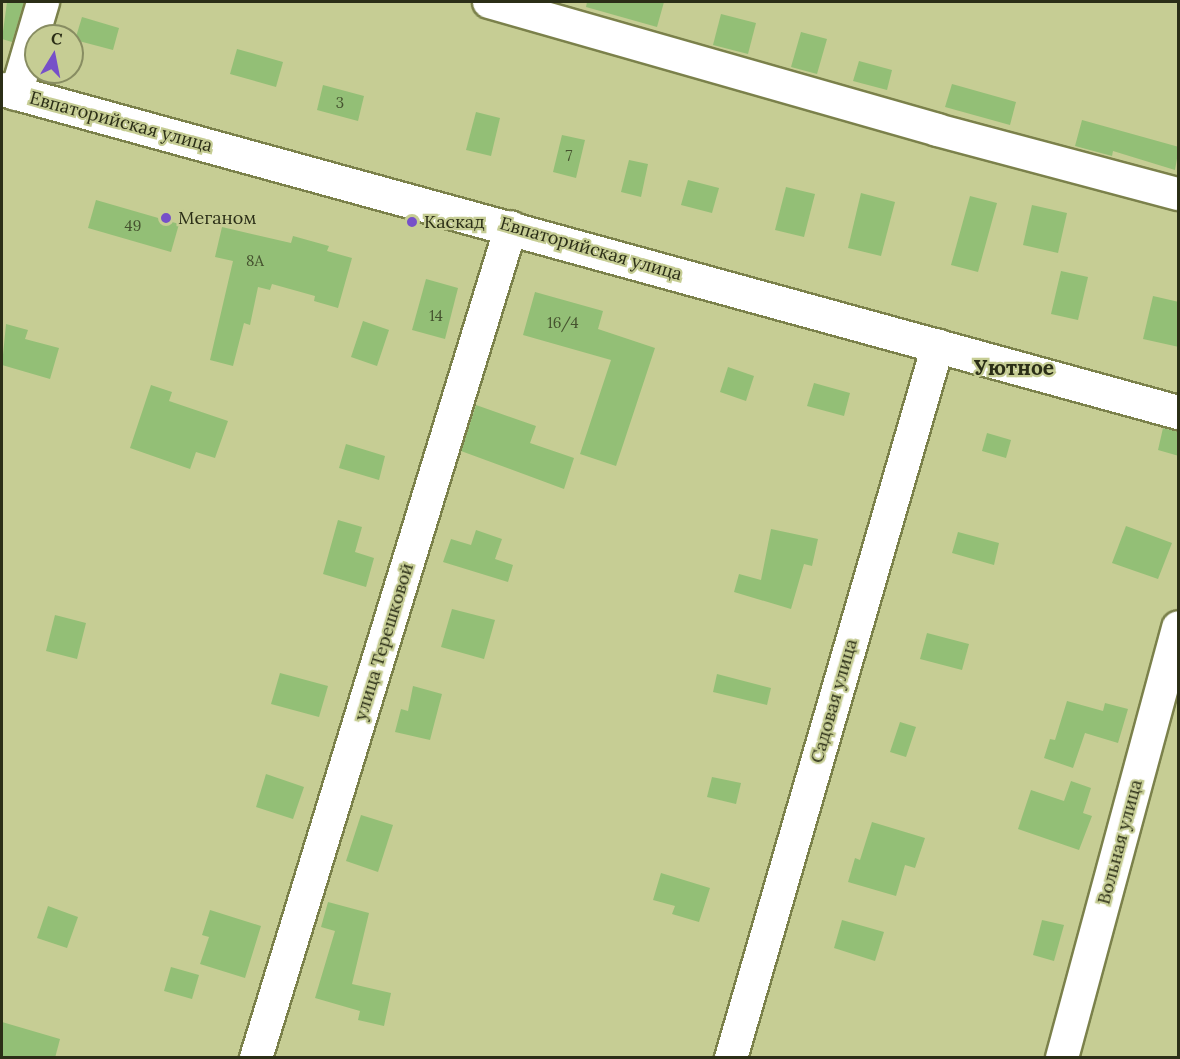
<!DOCTYPE html>
<meta charset="utf-8">
<style>
body{margin:0}
#map{position:relative;width:1180px;height:1059px;overflow:hidden;background:#c6cd94;font-family:Lora,serif}
div>[style]{position:absolute}
[style*='--x']{left:calc(var(--x)*1px);top:calc(var(--y)*1px);width:calc(var(--w)*1px);rotate:calc(var(--a)*1deg)}
.building>*{inset:0;background:#93bf76}
.roads{filter:drop-shadow(2px 0 #7b814b) drop-shadow(-2px 0 #7b814b) drop-shadow(0 2px #7b814b) drop-shadow(0 -2px #7b814b)}
.minor>*{height:32px;margin:-16px;padding:0 16px;transform-origin:16px;border-radius:16px;background:#fff}
.major>*{height:33px;margin:-16.5px;padding:0 16.5px;transform-origin:16.5px;border-radius:16.5px;background:#fff}
.dots>*{width:16px;height:16px;translate:-50% -50%;box-sizing:border-box;border:3px solid #c6cd94;border-radius:50%}
span{translate:-50% -50%;white-space:nowrap;text-align:center;line-height:1.15;-webkit-text-stroke:4.5px #c6cd94;paint-order:stroke}
.number-label{font-size:15px;color:#45522f}
.number-label span{-webkit-text-stroke-width:0}
.street-label{font-size:18px;color:#2b2e17}
.poi-label{font-size:18px;color:#2b2e17}
.left{translate:0 -50%;text-align:left}
.quarter-label{font-size:21px;color:#2b2e17;font-weight:700}
.frame{position:absolute;inset:0;border:3px solid #2b2e17;pointer-events:none}
.north{position:absolute;left:24px;top:24px;width:60px;height:60px;box-sizing:border-box;background:#c6cd94;border:2px solid #888d62;border-radius:50%;rotate:10deg;font-size:16px;font-weight:700;line-height:24px;text-align:center;color:#2b2e17}
.north::after{content:'';display:block;margin:auto;width:21px;height:27px;background:#7650c9;clip-path:polygon(50% 0,100% 100%,50% 72%,0 100%)}
</style>
<div id="map">
<div class="building">
<i style="clip-path:polygon(7px 2px,24px 2px,12px 42px,2px 39px)"></i>
<i style="clip-path:polygon(587px 2px,664px 2px,657px 27px,586px 7px)"></i>
<i style="clip-path:polygon(721px 14px,756px 23px,748px 54px,713px 45px)"></i>
<i style="clip-path:polygon(82px 17px,119px 28px,113px 50px,75px 40px)"></i>
<i style="clip-path:polygon(801px 32px,827px 39px,817px 74px,791px 67px)"></i>
<i style="clip-path:polygon(237px 49px,283px 62px,276px 87px,230px 74px)"></i>
<i style="clip-path:polygon(859px 61px,892px 70px,887px 90px,853px 81px)"></i>
<i style="clip-path:polygon(952px 84px,1016px 102px,1010px 125px,945px 107px)"></i>
<i style="clip-path:polygon(323px 85px,364px 96px,358px 121px,317px 110px)"></i>
<i style="clip-path:polygon(476px 112px,500px 118px,491px 156px,466px 150px)"></i>
<i style="clip-path:polygon(1082px 120px,1179px 147px,1175px 170px,1113px 151px,1112px 156px,1075px 146px)"></i>
<i style="clip-path:polygon(562px 135px,585px 140px,576px 178px,553px 172px)"></i>
<i style="clip-path:polygon(629px 160px,648px 164px,641px 197px,621px 192px)"></i>
<i style="clip-path:polygon(688px 180px,719px 188px,712px 213px,681px 205px)"></i>
<i style="clip-path:polygon(786px 187px,815px 194px,804px 237px,775px 230px)"></i>
<i style="clip-path:polygon(861px 193px,895px 202px,881px 256px,848px 248px)"></i>
<i style="clip-path:polygon(970px 196px,997px 203px,978px 272px,951px 265px)"></i>
<i style="clip-path:polygon(96px 200px,179px 224px,171px 252px,88px 228px)"></i>
<i style="clip-path:polygon(1032px 205px,1067px 213px,1058px 253px,1023px 245px)"></i>
<i style="clip-path:polygon(222px 227px,291px 243px,293px 236px,329px 246px,327px 251px,352px 258px,338px 308px,314px 301px,315px 296px,272px 284px,270px 290px,258px 287px,250px 325px,244px 323px,233px 366px,210px 360px,233px 261px,215px 257px)"></i>
<i style="clip-path:polygon(1061px 271px,1088px 277px,1078px 320px,1051px 314px)"></i>
<i style="clip-path:polygon(426px 279px,458px 288px,445px 339px,412px 330px)"></i>
<i style="clip-path:polygon(535px 292px,603px 311px,598px 329px,655px 348px,616px 466px,580px 454px,611px 360px,523px 335px)"></i>
<i style="clip-path:polygon(1153px 296px,1179px 302px,1179px 347px,1143px 339px)"></i>
<i style="clip-path:polygon(363px 321px,389px 330px,377px 366px,351px 357px)"></i>
<i style="clip-path:polygon(6px 324px,28px 330px,25px 339px,59px 348px,50px 379px,2px 365px)"></i>
<i style="clip-path:polygon(728px 367px,754px 376px,746px 401px,720px 392px)"></i>
<i style="clip-path:polygon(814px 383px,850px 393px,844px 416px,807px 406px)"></i>
<i style="clip-path:polygon(151px 385px,172px 392px,169px 401px,228px 421px,215px 458px,196px 452px,190px 469px,130px 448px)"></i>
<i style="clip-path:polygon(476px 405px,536px 426px,530px 443px,574px 458px,564px 489px,461px 451px)"></i>
<i style="clip-path:polygon(1163px 428px,1179px 432px,1179px 456px,1158px 450px)"></i>
<i style="clip-path:polygon(987px 433px,1011px 440px,1006px 458px,982px 451px)"></i>
<i style="clip-path:polygon(346px 444px,385px 456px,379px 480px,339px 468px)"></i>
<i style="clip-path:polygon(338px 520px,362px 527px,355px 552px,374px 558px,366px 587px,323px 574px)"></i>
<i style="clip-path:polygon(1126px 526px,1172px 543px,1158px 579px,1112px 563px)"></i>
<i style="clip-path:polygon(771px 529px,818px 539px,812px 566px,804px 564px,791px 609px,734px 592px,739px 574px,761px 580px)"></i>
<i style="clip-path:polygon(476px 530px,502px 539px,495px 559px,513px 565px,508px 582px,443px 562px,451px 539px,471px 545px)"></i>
<i style="clip-path:polygon(958px 532px,999px 543px,994px 565px,952px 553px)"></i>
<i style="clip-path:polygon(452px 609px,495px 620px,484px 659px,441px 647px)"></i>
<i style="clip-path:polygon(55px 615px,86px 623px,77px 659px,46px 651px)"></i>
<i style="clip-path:polygon(927px 633px,969px 644px,962px 670px,920px 659px)"></i>
<i style="clip-path:polygon(280px 673px,328px 686px,319px 717px,271px 704px)"></i>
<i style="clip-path:polygon(717px 674px,771px 688px,767px 705px,713px 692px)"></i>
<i style="clip-path:polygon(413px 686px,442px 694px,430px 740px,395px 732px,401px 709px,408px 711px)"></i>
<i style="clip-path:polygon(1067px 701px,1103px 711px,1105px 703px,1128px 709px,1118px 743px,1085px 733px,1073px 768px,1044px 758px,1050px 739px,1055px 740px)"></i>
<i style="clip-path:polygon(900px 722px,916px 727px,906px 757px,890px 752px)"></i>
<i style="clip-path:polygon(266px 774px,304px 787px,293px 819px,256px 807px)"></i>
<i style="clip-path:polygon(712px 777px,741px 783px,736px 804px,707px 797px)"></i>
<i style="clip-path:polygon(1071px 781px,1091px 788px,1083px 813px,1092px 816px,1079px 850px,1018px 829px,1031px 790px,1064px 801px)"></i>
<i style="clip-path:polygon(361px 815px,393px 825px,378px 872px,346px 861px)"></i>
<i style="clip-path:polygon(872px 822px,925px 838px,915px 868px,905px 865px,896px 896px,848px 882px,855px 858px,860px 860px)"></i>
<i style="clip-path:polygon(661px 873px,710px 888px,699px 922px,672px 914px,675px 906px,653px 900px)"></i>
<i style="clip-path:polygon(328px 902px,369px 913px,352px 984px,391px 993px,384px 1026px,358px 1020px,360px 1011px,315px 998px,335px 931px,321px 927px)"></i>
<i style="clip-path:polygon(48px 906px,78px 917px,67px 948px,37px 938px)"></i>
<i style="clip-path:polygon(210px 910px,261px 926px,245px 978px,200px 964px,209px 937px,202px 935px)"></i>
<i style="clip-path:polygon(842px 920px,884px 932px,875px 961px,834px 948px)"></i>
<i style="clip-path:polygon(1042px 920px,1064px 925px,1054px 961px,1033px 955px)"></i>
<i style="clip-path:polygon(171px 967px,199px 975px,192px 999px,164px 991px)"></i>
<i style="clip-path:polygon(2px 1022px,60px 1039px,55px 1058px,2px 1058px)"></i>
</div>
<div class="roads">
<div class="minor">
<i style="--x:489;--y:2;--w:466;--a:15.9"></i>
<i style="--x:937;--y:130;--w:249;--a:14.9"></i>
<i style="--x:16;--y:94;--w:96;--a:-73.6"></i>
<i style="--x:256;--y:1058;--w:869;--a:-72.94"></i>
<i style="--x:731;--y:1058;--w:742;--a:-73.81"></i>
<i style="--x:1062;--y:1058;--w:446;--a:-74.9"></i>
</div>
<div class="major">
<i style="--x:2;--y:89;--w:1220;--a:15.36"></i>
</div>
</div>
<div class="dots">
<i style="left:166px;top:218px;background:#7650c9"></i>
<i style="left:412px;top:222px;background:#7650c9"></i>
</div>
<div class="number-label">
<span style="left:340px;top:103px">3</span>
<span style="left:569px;top:156px">7</span>
<span style="left:133px;top:226px">49</span>
<span style="left:255px;top:261px">8А</span>
<span style="left:436px;top:316px">14</span>
<span style="left:563px;top:323px">16/4</span>
</div>
<div class="street-label">
<span style="left:121px;top:122px;rotate:15deg">Евпаторийская улица</span>
<span style="left:591px;top:249px;rotate:16deg">Евпаторийская улица</span>
<span style="left:384px;top:642px;rotate:-73deg">улица Терешковой</span>
<span style="left:834px;top:701px;rotate:-74deg">Садовая улица</span>
<span style="left:1120px;top:842px;rotate:-75deg">Вольная улица</span>
</div>
<div class="poi-label">
<span class="left" style="left:178px;top:218px">Меганом</span>
<span class="left" style="left:424px;top:222px">Каскад</span>
</div>
<div class="quarter-label">
<span style="left:1014px;top:368px">Уютное</span>
</div>
<div class="frame"></div>
<div class="north">С</div>
</div>
